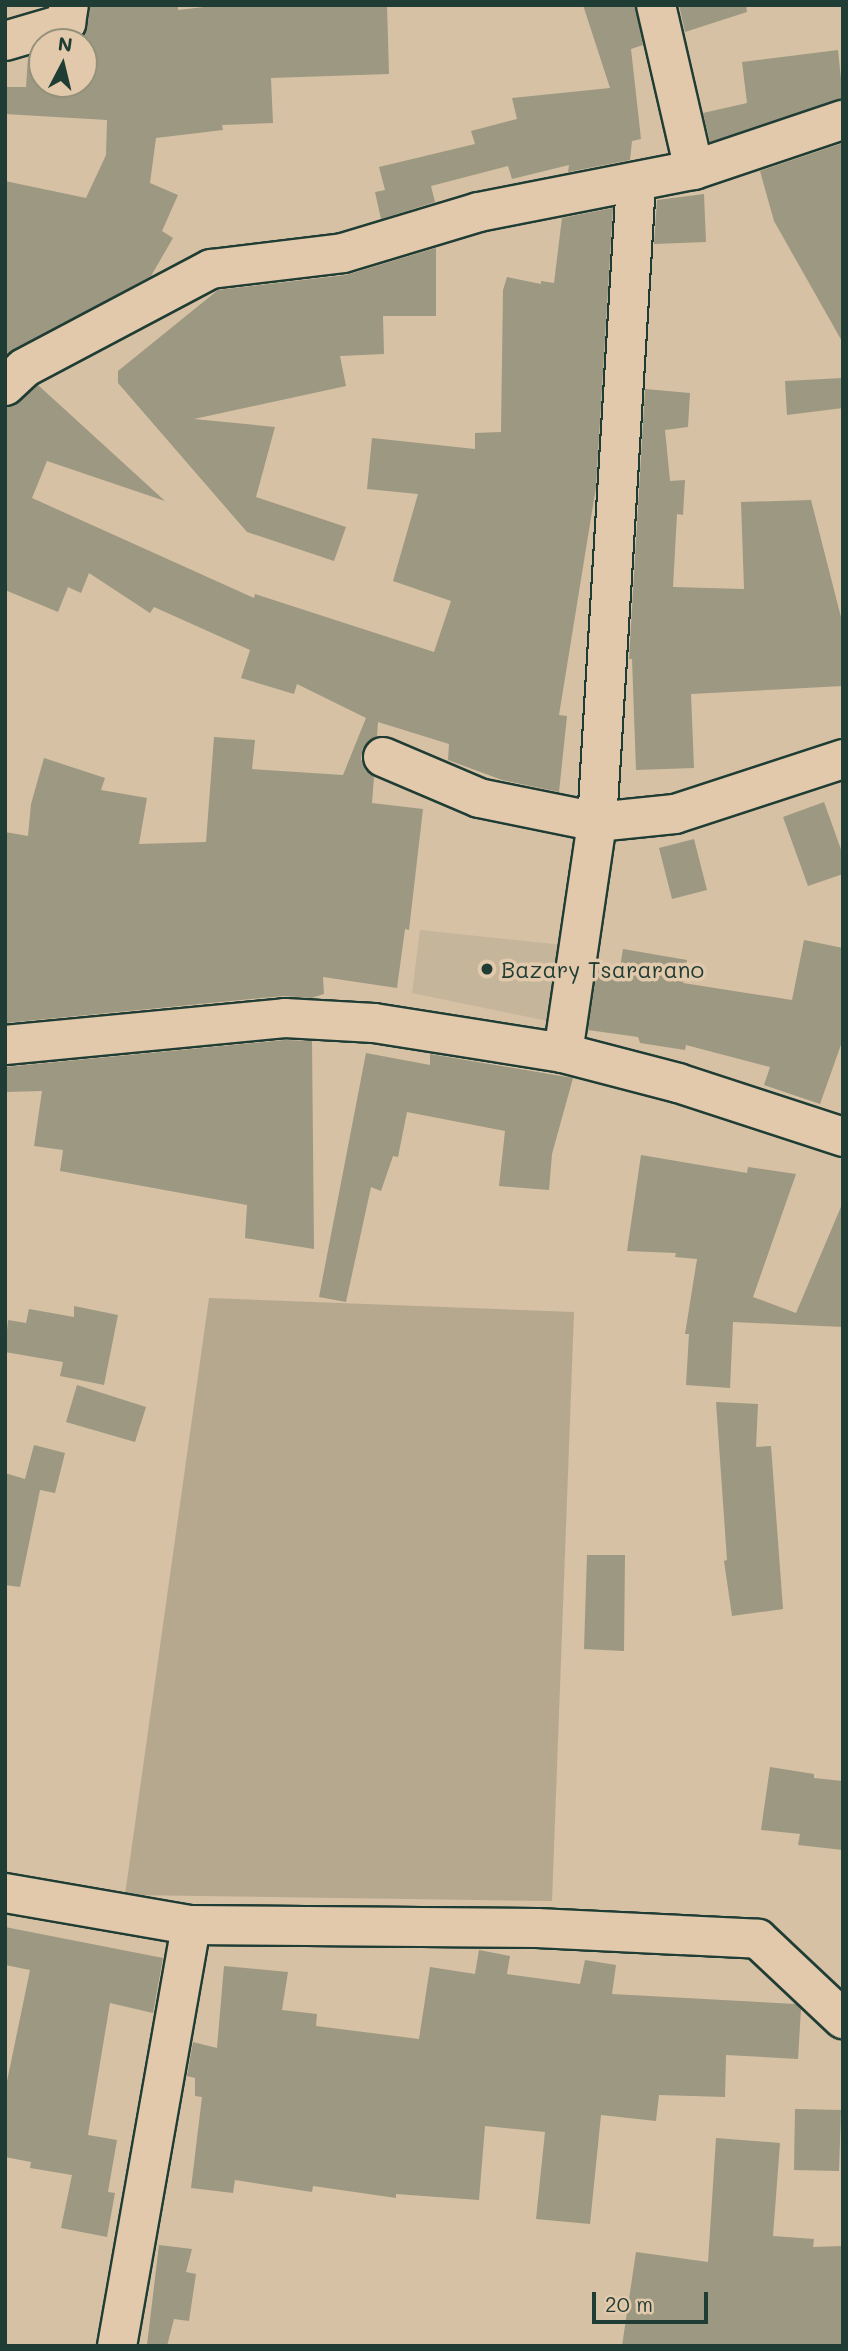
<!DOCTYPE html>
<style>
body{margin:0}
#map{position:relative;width:848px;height:2351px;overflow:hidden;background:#d6c1a4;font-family:Mali,sans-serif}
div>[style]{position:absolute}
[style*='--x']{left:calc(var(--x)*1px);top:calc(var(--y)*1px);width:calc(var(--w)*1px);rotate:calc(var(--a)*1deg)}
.built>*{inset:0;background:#c5b59a}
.green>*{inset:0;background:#b5a88f}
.building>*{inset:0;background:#9d9881}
.roads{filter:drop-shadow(2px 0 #1f3d34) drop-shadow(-2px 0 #1f3d34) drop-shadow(0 2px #1f3d34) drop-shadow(0 -2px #1f3d34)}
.minor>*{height:38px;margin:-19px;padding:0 19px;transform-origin:19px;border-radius:19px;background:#e2c9ab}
.dots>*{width:19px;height:19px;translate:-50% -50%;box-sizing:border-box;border:4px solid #e2c9ab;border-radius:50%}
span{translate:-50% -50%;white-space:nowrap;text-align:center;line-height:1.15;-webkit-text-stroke:7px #e2c9ab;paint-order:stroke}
.poi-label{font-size:23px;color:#1f3d34}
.left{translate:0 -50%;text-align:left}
.frame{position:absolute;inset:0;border:7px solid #1f3d34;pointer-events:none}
.north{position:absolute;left:28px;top:28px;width:70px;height:70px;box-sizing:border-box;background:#e2c9ab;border:2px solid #94917b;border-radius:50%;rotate:7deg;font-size:19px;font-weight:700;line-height:28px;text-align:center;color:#1f3d34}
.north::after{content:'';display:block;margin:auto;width:24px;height:32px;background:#1f3d34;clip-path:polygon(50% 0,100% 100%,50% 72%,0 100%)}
.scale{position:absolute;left:592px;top:2292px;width:116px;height:32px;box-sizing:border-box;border:4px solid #1f3d34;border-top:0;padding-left:9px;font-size:21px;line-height:24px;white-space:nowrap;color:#1f3d34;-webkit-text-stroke:5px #e2c9ab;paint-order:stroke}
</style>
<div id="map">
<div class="built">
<i style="clip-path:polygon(420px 930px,563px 945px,553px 1022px,412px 993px)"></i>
</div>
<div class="green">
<i style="clip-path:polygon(209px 1298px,574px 1312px,552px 1901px,125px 1895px)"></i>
</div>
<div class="building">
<i style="clip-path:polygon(90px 5px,178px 5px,178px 10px,222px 5px,387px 5px,389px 74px,271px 78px,273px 123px,222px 125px,223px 130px,156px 138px,150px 183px,178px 195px,162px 231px,173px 238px,151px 276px,5px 356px,5px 181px,86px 198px,106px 155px,107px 120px,5px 114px,5px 87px,26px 87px,28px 57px,42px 53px,42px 84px,84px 84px,84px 42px,75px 42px,83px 37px,87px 27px)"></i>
<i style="clip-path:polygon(583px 5px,635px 5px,643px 45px,631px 49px,641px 139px,632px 141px,630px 160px,568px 172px,569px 165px,512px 179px,508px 166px,431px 186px,435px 202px,381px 219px,375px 192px,385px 190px,379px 167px,475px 144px,471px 131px,517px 119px,512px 98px,610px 88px)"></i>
<i style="clip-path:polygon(679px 5px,746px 5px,747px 12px,685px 32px)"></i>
<i style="clip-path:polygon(838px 50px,843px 99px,710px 142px,703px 113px,747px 103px,742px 62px)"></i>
<i style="clip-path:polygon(843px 143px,843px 343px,774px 221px,760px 171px)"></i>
<i style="clip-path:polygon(704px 194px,706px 242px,654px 244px,657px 200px)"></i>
<i style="clip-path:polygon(613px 208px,596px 487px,559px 715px,567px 716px,559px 792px,502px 780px,448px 760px,449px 744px,378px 722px,377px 736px,363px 748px,361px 759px,365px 770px,374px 777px,372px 803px,423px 809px,409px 930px,405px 929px,397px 988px,323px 977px,324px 994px,311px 998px,283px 996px,5px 1023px,5px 832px,28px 836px,31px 804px,44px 758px,105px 778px,101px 790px,147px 798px,139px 844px,206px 842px,214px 737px,255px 740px,252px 769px,343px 775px,366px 718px,297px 684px,294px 694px,241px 678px,250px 650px,154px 607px,150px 613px,89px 573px,81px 593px,68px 587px,58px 612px,5px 590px,5px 407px,19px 402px,38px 385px,165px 501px,47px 461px,32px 498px,254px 598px,255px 594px,434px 652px,451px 601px,393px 581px,418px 494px,367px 489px,372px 438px,475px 449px,475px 433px,501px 432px,503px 290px,507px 277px,541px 284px,541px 281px,554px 283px,562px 218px)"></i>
<i style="clip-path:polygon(436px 248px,436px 316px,383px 316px,384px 354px,340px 356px,346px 386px,194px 419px,275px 427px,256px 497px,346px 527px,334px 561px,247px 532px,118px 383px,118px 371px,218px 290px,346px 275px)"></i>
<i style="clip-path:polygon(843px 378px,843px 408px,787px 415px,785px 381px)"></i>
<i style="clip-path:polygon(645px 389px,690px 393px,688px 427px,665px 430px,670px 481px,685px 480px,683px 515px,677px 514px,673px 587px,744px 589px,741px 502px,811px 500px,843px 625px,843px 686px,691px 694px,694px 768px,636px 770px,632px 659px,629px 659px)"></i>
<i style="clip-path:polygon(824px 802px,843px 855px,843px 874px,808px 886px,783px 817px)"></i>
<i style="clip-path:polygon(694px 839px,707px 890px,672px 899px,659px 848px)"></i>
<i style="clip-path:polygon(804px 940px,843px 948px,843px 1039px,820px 1104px,764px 1085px,770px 1067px,686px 1045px,685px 1050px,640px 1043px,638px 1037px,588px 1030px,598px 963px,620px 967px,623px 949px,687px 960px,683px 983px,792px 1000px)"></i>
<i style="clip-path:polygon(285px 1040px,312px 1041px,314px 1249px,245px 1238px,247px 1205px,60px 1171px,63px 1150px,34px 1146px,42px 1091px,5px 1092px,5px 1067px)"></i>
<i style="clip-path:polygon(366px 1053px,430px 1065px,430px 1054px,573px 1078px,552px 1154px,549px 1190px,499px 1186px,505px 1131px,407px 1112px,398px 1157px,393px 1156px,381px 1191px,371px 1187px,346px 1302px,319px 1297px)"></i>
<i style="clip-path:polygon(641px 1155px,747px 1173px,748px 1167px,796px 1174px,753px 1297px,796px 1313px,843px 1202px,843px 1327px,733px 1322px,730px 1388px,686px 1385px,689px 1334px,685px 1334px,697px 1259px,675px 1257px,676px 1253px,627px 1251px)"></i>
<i style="clip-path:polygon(74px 1306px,118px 1315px,104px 1385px,60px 1376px,63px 1362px,5px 1352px,8px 1320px,26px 1323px,29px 1309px,74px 1317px)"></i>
<i style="clip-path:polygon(77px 1385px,146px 1407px,135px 1442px,66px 1422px)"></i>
<i style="clip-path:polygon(716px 1402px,758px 1404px,756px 1447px,771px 1446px,783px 1609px,732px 1616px,724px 1561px,727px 1560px)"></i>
<i style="clip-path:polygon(34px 1445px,65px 1453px,55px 1493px,40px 1490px,20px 1587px,5px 1585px,5px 1473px,25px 1479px)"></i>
<i style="clip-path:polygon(587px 1555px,625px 1555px,624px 1651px,584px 1649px)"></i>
<i style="clip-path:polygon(770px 1767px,814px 1774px,814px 1778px,843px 1781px,843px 1850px,798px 1845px,800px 1834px,761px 1830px)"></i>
<i style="clip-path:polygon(5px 1927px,163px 1958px,153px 2013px,110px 2003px,88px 2135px,117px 2140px,108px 2192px,115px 2193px,107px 2237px,61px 2228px,72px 2175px,30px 2168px,31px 2162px,5px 2157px,5px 2091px,30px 1970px,5px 1965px)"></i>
<i style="clip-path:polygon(479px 1950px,510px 1956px,507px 1974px,580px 1984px,585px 1960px,616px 1965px,612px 1994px,796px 2004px,801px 2009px,798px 2059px,726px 2055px,725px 2097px,659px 2095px,656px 2121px,601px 2115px,590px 2224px,536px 2219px,545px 2132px,485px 2126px,479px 2200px,396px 2194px,396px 2198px,313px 2186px,312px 2192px,235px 2180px,233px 2193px,191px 2188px,202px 2097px,195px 2096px,195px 2078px,187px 2076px,193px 2042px,217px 2048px,224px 1966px,288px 1972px,282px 2010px,317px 2014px,316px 2026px,419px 2039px,430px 1967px,475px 1974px)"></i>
<i style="clip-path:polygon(795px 2109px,841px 2110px,839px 2171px,794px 2170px)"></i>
<i style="clip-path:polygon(716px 2138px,780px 2143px,773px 2236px,814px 2239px,813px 2247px,843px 2246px,843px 2346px,622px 2346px,636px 2252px,708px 2262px)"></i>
<i style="clip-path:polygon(159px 2245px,192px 2249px,186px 2272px,196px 2274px,189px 2321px,174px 2319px,167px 2346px,147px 2345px)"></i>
</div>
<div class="roads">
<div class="minor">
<i style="--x:656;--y:5;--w:169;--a:77"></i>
<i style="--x:5;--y:41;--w:64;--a:-16.4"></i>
<i style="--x:66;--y:23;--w:18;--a:-81"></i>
<i style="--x:5;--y:386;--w:26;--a:-43"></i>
<i style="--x:24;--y:368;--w:212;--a:-27.9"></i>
<i style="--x:211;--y:269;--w:133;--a:-6.9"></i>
<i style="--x:343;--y:253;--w:142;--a:-16.8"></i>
<i style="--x:479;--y:212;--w:219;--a:-11.1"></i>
<i style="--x:694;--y:170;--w:157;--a:-18.6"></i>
<i style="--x:383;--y:757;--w:104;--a:23.1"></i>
<i style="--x:479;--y:798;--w:120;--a:11.5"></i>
<i style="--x:597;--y:822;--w:78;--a:-5.9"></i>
<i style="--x:675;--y:814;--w:177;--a:-18.1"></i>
<i style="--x:5;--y:1045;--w:281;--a:-5.5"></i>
<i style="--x:285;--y:1018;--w:89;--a:3.2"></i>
<i style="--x:374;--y:1023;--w:191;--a:9"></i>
<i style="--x:563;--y:1053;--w:119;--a:14.6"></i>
<i style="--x:678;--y:1083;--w:174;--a:18.1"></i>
<i style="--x:563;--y:1053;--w:233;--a:-81.6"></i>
<i style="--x:597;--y:822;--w:640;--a:-86.51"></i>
<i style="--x:5;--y:1893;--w:189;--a:9.8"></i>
<i style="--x:191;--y:1925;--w:346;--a:0.5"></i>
<i style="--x:537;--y:1928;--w:221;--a:2.8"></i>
<i style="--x:758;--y:1939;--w:117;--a:43.3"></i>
<i style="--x:117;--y:2346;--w:427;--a:-80"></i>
</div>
</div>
<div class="dots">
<i style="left:487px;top:969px;background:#1f3d34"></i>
</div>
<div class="poi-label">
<span class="left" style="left:501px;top:969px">Bazary Tsararano</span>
</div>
<div class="frame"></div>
<div class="north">N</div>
<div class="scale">20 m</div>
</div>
